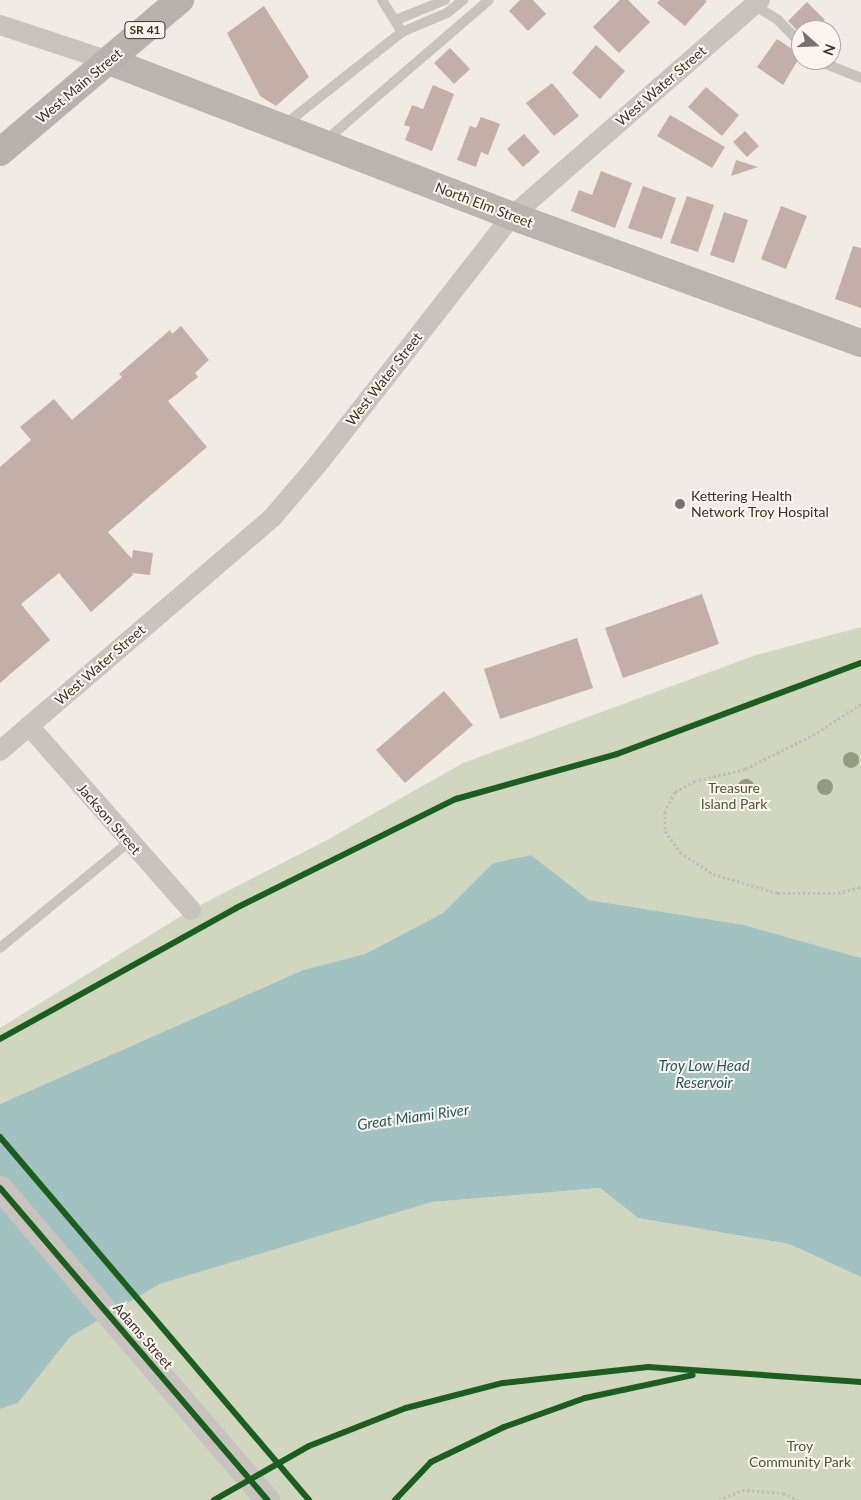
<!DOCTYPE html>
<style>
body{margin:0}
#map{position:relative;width:861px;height:1500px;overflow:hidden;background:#f0ebe5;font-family:Lato,sans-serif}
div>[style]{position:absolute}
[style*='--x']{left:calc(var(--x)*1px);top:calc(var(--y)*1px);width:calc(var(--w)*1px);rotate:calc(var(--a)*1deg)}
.green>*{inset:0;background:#d1d6bf}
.water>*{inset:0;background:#a1c2c1}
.building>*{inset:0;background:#c3afa7}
.path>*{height:3px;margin-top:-1.5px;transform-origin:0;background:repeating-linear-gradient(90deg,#c2bbb6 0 2.5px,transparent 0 5px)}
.service>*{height:10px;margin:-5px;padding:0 5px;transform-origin:5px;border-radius:5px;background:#c9c3be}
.minor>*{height:20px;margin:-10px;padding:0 10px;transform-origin:10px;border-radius:10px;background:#c9c3be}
.tertiary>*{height:25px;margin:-12.5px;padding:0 12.5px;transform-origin:12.5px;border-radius:12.5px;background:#c9c3be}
.secondary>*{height:28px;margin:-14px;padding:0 14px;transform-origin:14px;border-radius:14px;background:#bab3ae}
.primary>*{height:28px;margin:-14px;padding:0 14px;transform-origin:14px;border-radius:14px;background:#b8b1ad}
.cycleway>*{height:6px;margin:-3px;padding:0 3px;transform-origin:3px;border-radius:3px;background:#1b5e20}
.trees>*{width:16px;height:16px;margin:-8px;border-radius:50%;background:#959b80}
.dots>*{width:14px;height:14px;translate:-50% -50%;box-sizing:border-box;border:2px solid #fbf5ee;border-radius:50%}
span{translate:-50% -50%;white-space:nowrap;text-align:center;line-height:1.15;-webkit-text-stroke:4px #fbf5ee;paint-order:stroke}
.shield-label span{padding:1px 4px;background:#fbf5ee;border:1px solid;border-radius:4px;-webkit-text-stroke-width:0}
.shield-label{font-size:12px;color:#3b302b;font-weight:700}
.street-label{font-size:14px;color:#3b302b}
.poi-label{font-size:14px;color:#3b302b}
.left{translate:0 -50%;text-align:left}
.park-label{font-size:14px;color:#4a5a2e}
.water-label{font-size:15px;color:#1f5a5e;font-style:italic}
.north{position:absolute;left:791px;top:20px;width:50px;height:50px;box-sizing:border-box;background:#fbf5ee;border:1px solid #aea6a0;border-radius:50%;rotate:110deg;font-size:14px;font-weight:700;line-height:20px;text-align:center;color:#3b302b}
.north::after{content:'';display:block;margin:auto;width:18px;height:22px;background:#7a716c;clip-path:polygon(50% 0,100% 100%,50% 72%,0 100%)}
</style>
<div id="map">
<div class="green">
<i style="clip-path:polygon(861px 627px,861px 958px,744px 925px,589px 900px,530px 855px,493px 863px,443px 913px,365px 954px,303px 970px,0 1104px,0 1028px,191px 910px,327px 840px,463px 763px,756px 655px)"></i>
<i style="clip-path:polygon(600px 1188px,638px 1218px,789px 1244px,861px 1277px,861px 1500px,0 1500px,0 1409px,18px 1403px,70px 1337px,160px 1284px,432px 1202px)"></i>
</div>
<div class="water">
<i style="clip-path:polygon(531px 855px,589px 900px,744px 925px,861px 958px,861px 1277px,789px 1244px,638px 1218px,600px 1188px,432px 1202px,160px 1284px,70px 1337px,18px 1403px,0 1409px,0 1104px,303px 970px,365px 954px,443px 913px,493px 863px)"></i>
</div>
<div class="building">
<i style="clip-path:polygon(520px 0,533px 0,546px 14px,528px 31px,509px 11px)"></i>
<i style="clip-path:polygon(620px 0,628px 0,650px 22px,619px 53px,593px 27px)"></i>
<i style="clip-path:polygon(660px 0,705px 0,707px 1px,685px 26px,657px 3px)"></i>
<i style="clip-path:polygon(807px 2px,825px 20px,814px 30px,801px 30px,801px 34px,788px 21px)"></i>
<i style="clip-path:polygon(264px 6px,309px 77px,276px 106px,260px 96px,227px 33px)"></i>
<i style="clip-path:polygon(777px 39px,801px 55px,783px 85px,757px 67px)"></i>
<i style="clip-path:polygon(596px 45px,625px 71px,600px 99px,572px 73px)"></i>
<i style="clip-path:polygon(450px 48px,470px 69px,454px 84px,434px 63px)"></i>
<i style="clip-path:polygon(552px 83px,579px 116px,554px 136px,526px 103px)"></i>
<i style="clip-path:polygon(433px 85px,454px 94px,432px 151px,405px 140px,410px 127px,404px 125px,412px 105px,423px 109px)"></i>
<i style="clip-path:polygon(706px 87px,739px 115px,722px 136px,688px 107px)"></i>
<i style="clip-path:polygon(670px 115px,725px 147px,712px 168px,657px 136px)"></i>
<i style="clip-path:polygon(481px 117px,500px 124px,488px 155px,481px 152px,476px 167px,457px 160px,470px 126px,476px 128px)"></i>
<i style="clip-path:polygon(745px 131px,759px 146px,747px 157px,733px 142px)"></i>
<i style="clip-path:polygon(524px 134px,540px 152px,523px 167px,507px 149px)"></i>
<i style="clip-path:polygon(736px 160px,758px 167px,731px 176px)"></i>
<i style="clip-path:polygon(601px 171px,632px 183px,615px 228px,571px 211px,579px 190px,592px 195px)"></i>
<i style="clip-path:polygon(643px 186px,676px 198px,662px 239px,628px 228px)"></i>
<i style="clip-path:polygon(687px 196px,714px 205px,698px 252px,670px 243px)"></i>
<i style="clip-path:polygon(781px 206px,807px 216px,786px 269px,761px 259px)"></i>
<i style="clip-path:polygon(724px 212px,748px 220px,734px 263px,710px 255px)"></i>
<i style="clip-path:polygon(853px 246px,861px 248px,861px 308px,835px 299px)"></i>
<i style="clip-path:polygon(181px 326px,209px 360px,195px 373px,198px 377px,168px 401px,207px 447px,108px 532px,132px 559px,133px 550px,153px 553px,150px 575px,132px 573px,133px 575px,91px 612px,59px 573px,21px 604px,50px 640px,0 683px,0 467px,31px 440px,20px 427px,54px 399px,72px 420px,122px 377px,119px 374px,170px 330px,172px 334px)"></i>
<i style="clip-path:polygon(702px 594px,719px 644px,623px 678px,605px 628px)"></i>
<i style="clip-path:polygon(577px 638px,593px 688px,500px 719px,484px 669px)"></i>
<i style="clip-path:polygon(444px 691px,473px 725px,405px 783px,376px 750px)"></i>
</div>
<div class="path">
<i style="--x:861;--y:704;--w:55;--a:146.9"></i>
<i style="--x:815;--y:734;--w:78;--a:153.4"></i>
<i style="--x:745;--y:769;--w:51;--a:166.5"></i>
<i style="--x:695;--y:781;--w:23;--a:151"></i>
<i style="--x:675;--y:792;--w:21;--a:118"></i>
<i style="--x:665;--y:811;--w:20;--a:90"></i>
<i style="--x:665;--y:831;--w:26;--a:54"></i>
<i style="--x:680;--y:852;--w:40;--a:34"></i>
<i style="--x:713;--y:874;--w:68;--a:16.3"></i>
<i style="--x:778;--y:893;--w:60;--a:0"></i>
<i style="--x:838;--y:893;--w:24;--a:-15"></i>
<i style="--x:719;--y:1500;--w:25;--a:-23"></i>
<i style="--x:742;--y:1490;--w:41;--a:4.2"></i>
<i style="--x:783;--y:1493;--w:17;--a:25"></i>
</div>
<div class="service">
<i style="--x:382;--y:0;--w:38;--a:58"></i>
<i style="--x:402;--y:32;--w:49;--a:-22.9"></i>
<i style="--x:447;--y:13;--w:21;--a:-39"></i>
<i style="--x:754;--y:5;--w:28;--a:32"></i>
<i style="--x:778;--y:20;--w:33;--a:46"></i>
<i style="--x:396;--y:20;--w:53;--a:-22.2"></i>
<i style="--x:816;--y:60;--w:48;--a:21.8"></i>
<i style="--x:283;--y:126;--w:152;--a:-38.3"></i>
<i style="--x:325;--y:141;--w:216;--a:-40.7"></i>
<i style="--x:0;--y:948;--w:167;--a:-39.4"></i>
</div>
<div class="minor">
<i style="--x:0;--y:25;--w:115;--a:18.3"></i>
<i style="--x:29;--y:726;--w:245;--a:48.6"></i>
<i style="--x:0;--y:751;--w:358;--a:-40.6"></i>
<i style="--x:272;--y:518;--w:71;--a:-49.6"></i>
<i style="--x:318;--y:464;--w:315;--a:-52"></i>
<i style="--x:512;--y:216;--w:329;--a:-41.1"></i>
</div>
<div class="tertiary">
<i style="--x:0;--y:1188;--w:411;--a:49.4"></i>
</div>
<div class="secondary">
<i style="--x:109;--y:61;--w:432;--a:21"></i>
<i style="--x:512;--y:216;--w:371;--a:20"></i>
</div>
<div class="primary">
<i style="--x:0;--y:152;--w:236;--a:-40.2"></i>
</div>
<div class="cycleway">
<i style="--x:0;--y:1039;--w:270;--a:-29"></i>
<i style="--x:236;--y:908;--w:246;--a:-26.4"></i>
<i style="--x:456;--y:799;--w:167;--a:-15.6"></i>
<i style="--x:617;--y:754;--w:260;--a:-20.5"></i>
<i style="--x:0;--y:1137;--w:477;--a:49.6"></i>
<i style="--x:0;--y:1188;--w:411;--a:49.4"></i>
<i style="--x:214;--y:1500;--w:109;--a:-29.6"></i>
<i style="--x:309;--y:1446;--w:104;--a:-21.4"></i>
<i style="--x:406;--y:1408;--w:100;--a:-14.5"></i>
<i style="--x:503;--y:1383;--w:146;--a:-6.3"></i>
<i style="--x:648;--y:1367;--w:214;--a:4"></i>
<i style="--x:395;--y:1500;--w:52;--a:-46.5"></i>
<i style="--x:431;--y:1462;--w:81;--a:-25.6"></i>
<i style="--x:504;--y:1427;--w:86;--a:-19.7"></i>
<i style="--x:585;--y:1398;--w:110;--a:-12"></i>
</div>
<div class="trees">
<i style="left:851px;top:760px"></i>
<i style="left:746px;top:787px"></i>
<i style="left:825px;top:787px"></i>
</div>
<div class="dots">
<i style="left:680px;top:504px;background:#7a716c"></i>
</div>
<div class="shield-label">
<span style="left:145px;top:30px">SR 41</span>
</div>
<div class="street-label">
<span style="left:79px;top:86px;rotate:-40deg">West Main Street</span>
<span style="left:661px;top:86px;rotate:-41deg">West Water Street</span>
<span style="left:484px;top:205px;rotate:21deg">North Elm Street</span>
<span style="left:384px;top:379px;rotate:-52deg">West Water Street</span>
<span style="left:100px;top:665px;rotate:-41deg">West Water Street</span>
<span style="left:109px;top:819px;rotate:49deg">Jackson Street</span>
<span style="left:143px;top:1336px;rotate:49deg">Adams Street</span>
</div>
<div class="poi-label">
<span class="left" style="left:691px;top:504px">Kettering Health<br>Network Troy Hospital</span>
</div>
<div class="park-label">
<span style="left:734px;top:796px">Treasure<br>Island Park</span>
<span style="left:800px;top:1454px">Troy<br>Community Park</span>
</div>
<div class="water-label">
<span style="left:704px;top:1074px">Troy Low Head<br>Reservoir</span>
<span style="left:413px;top:1117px;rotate:-8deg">Great Miami River</span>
</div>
<div class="north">N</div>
</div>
